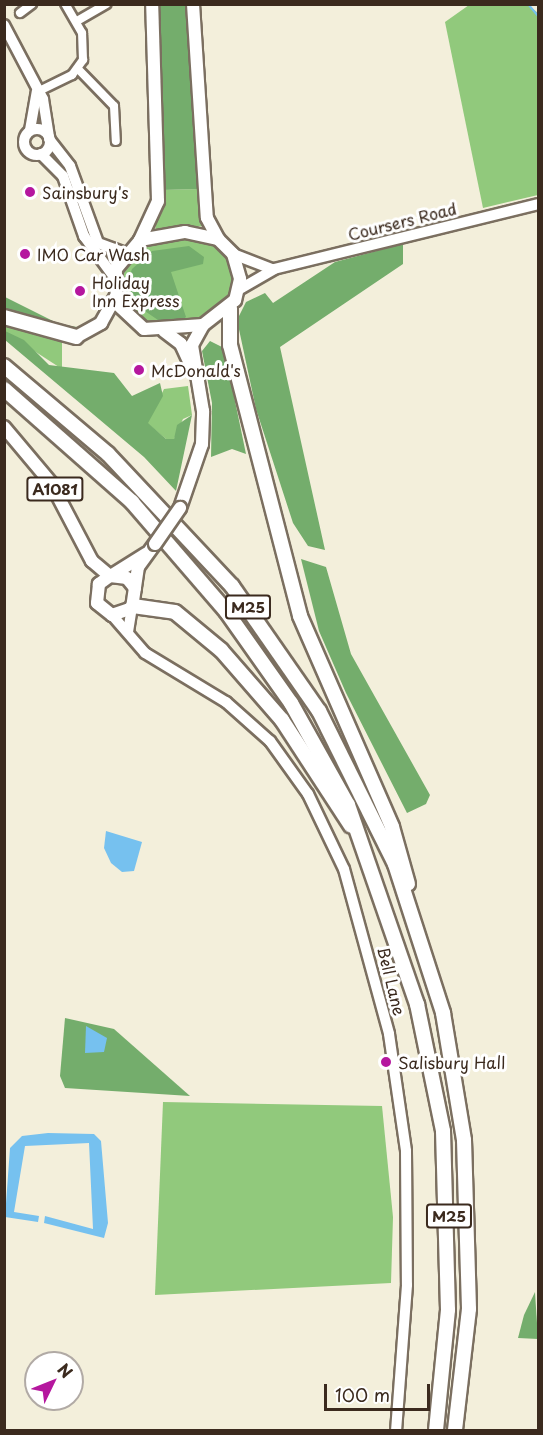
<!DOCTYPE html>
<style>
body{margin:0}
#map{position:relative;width:543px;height:1435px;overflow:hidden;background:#f3efdb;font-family:"Playpen Sans",sans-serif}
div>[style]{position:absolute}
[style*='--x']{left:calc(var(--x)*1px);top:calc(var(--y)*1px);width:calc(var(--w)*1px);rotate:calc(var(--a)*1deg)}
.green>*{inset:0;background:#91c97c}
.forest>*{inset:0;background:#74ad6c}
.water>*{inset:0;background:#76c1ef}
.stream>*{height:2px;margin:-1px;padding:0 1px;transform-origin:1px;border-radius:1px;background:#76c1ef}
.roads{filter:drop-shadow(2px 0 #7b6f60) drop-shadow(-2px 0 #7b6f60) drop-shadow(0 2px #7b6f60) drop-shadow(0 -2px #7b6f60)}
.street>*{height:8px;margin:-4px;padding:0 4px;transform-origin:4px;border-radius:4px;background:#fff}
.secondary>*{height:10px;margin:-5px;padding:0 5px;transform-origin:5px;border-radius:5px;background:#fff}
.secondary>.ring{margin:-5px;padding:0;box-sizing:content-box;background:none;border:10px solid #fff;border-radius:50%}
.primary>*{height:12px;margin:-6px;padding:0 6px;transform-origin:6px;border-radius:6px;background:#fff}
.highway>*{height:14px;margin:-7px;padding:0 7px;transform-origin:7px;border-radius:7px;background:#fff}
.bridges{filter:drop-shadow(2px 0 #7b6f60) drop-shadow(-2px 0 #7b6f60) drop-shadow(0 2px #7b6f60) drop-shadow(0 -2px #7b6f60)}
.primary-bridge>*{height:12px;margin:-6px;padding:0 6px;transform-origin:6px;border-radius:6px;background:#fff}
.dots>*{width:16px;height:16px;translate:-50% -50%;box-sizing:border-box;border:3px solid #fff;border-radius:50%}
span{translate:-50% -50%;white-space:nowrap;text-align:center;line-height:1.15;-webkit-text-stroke:6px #fff;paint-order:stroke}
.shield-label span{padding:2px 4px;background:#fff;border:2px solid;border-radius:4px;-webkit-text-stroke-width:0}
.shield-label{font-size:15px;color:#3b2a1e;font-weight:700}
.poi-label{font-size:16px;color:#3b2a1e}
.left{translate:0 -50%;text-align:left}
.street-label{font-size:16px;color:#3b2a1e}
.frame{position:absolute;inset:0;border:6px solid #3b2a1e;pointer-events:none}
.north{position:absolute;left:24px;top:1351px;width:60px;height:60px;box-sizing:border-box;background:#fff;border:2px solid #b1aaa5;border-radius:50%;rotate:47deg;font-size:16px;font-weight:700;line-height:24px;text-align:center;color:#3b2a1e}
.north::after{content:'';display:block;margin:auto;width:21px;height:27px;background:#b5179e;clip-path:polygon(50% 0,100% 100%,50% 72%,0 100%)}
.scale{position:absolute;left:324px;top:1384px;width:106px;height:27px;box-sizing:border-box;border:3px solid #3b2a1e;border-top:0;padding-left:8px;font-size:18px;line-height:21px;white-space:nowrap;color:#3b2a1e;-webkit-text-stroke:4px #fff;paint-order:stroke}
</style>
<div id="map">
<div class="green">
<i style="clip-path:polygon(469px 5px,528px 5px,538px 13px,538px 195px,483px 208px,445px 22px)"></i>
<i style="clip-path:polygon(200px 189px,205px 226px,155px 230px,162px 190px)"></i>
<i style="clip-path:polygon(185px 237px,213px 241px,225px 251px,236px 276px,230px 299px,202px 321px,143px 323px,124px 304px,122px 268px,147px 244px)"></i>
<i style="clip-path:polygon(5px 324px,62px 341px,62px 369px,5px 332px)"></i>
<i style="clip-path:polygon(188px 386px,192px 415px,183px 419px,174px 439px,166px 439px,147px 423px,164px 389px)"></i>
<i style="clip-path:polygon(163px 1102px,382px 1106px,393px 1217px,391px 1283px,155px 1295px)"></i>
</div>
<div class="forest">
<i style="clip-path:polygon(157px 5px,189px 5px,200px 189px,162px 190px)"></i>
<i style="clip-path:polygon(403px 244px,403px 264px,280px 347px,325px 550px,308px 546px,293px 523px,256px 409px,237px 320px,246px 302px,265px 293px,273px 303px,335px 262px)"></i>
<i style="clip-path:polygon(189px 246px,204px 257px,203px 264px,171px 272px,186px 317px,180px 322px,158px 320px,136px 305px,127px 282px,132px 269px,152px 251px)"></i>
<i style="clip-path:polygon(5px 297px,59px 324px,77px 327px,69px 332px,5px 312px)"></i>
<i style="clip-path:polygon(5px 331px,24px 340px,49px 365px,114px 373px,132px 396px,160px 383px,163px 396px,148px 423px,166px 439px,174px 439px,177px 425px,192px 415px,176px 491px,144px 457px,5px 340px)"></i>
<i style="clip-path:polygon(210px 341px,224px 348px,246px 454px,232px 449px,211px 457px,212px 403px,202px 351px)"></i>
<i style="clip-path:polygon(301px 559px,326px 567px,351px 654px,430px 795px,426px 804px,407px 813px,346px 693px,319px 631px)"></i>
<i style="clip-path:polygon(65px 1018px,114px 1029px,190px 1096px,65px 1088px,60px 1076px)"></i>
<i style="clip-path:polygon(535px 1292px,538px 1339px,518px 1338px,524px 1315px)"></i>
</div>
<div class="water">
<i style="clip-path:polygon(106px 831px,142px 842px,134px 871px,122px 872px,111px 863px,104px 848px)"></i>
<i style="clip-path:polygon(86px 1026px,107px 1038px,104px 1052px,85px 1053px)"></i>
<i style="clip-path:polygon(48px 1133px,94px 1134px,101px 1141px,108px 1223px,104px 1238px,44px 1223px,45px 1216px,93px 1229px,89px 1143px,25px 1146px,14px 1212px,39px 1216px,38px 1222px,5px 1217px,10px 1148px,22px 1136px)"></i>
</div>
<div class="stream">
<i style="--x:528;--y:4;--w:16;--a:50"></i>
</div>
<div class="roads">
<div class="street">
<i style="--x:20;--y:13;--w:15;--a:-37"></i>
<i style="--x:77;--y:21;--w:34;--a:-30"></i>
<i style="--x:79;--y:70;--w:50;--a:45.8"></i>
<i style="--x:114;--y:106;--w:35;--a:87"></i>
<i style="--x:37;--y:92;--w:39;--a:-26"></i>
<i style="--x:72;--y:75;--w:19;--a:-54"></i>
<i style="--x:83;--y:60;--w:27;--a:-92"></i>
<i style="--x:82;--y:33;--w:34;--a:-120"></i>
</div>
<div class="secondary">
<i style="--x:4;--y:25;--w:84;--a:62.2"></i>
<i style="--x:43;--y:99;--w:38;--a:81"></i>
<i class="ring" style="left:24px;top:129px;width:16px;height:16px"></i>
<i style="--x:30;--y:130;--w:39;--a:-80"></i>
<i style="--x:49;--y:139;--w:34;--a:52"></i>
<i style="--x:70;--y:166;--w:82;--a:70"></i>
<i style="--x:98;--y:243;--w:29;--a:20"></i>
<i style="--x:41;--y:154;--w:31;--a:45"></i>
<i style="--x:63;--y:176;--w:64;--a:70.7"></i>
<i style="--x:84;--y:236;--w:51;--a:53.8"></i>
<i style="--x:233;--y:254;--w:42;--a:21"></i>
<i style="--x:240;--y:289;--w:39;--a:-30"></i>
<i style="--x:274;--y:269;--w:272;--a:-13.8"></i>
<i style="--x:112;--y:615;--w:50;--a:49"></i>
<i style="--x:145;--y:653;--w:95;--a:31.2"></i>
<i style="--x:226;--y:702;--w:59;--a:41.6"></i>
<i style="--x:270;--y:741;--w:65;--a:54.4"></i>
<i style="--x:308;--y:794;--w:83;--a:64.4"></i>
<i style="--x:344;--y:869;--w:171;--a:74.7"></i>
<i style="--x:389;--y:1034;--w:118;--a:81.7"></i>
<i style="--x:406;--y:1151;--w:134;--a:89.6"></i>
<i style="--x:407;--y:1285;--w:145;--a:94.3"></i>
<i style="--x:128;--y:632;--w:24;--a:-81"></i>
</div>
<div class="primary">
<i style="--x:193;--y:4;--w:214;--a:86.3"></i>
<i style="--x:207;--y:218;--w:24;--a:62"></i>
<i style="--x:185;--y:232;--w:34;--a:12"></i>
<i style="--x:218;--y:239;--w:21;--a:45"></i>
<i style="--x:233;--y:254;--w:26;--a:74"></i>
<i style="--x:240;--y:279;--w:22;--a:103"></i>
<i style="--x:235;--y:300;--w:41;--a:142"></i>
<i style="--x:203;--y:325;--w:59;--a:176.1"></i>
<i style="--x:144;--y:329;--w:37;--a:-137"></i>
<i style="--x:117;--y:304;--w:35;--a:-92"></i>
<i style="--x:116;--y:269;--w:38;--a:-50"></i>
<i style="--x:140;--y:240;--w:46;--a:-10.1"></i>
<i style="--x:140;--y:240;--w:43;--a:-65.2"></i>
<i style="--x:158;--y:201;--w:197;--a:-91.7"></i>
<i style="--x:164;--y:331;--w:21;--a:37"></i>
<i style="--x:181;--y:344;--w:23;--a:65"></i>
<i style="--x:76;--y:337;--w:29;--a:-29"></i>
<i style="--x:101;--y:323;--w:29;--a:-61"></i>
<i style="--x:4;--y:427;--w:73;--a:50"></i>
<i style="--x:51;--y:483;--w:88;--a:62.3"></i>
<i style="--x:92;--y:561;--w:23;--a:40"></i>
<i style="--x:180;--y:508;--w:68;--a:-71"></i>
<i style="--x:202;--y:444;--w:33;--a:-88"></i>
<i style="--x:203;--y:411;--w:67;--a:-99.5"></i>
<i style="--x:192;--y:345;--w:23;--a:-61"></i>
<i style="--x:112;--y:575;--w:40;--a:-32"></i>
<i style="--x:135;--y:588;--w:13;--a:-129"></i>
<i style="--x:127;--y:578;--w:17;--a:-173"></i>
<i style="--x:110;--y:576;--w:14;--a:144"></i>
<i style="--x:99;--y:584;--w:19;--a:96"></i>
<i style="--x:97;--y:603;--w:19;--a:39"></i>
<i style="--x:112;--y:615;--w:21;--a:-19"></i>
<i style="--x:132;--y:608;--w:41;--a:-81.7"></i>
<i style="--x:138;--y:567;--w:29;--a:-54"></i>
</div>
<div class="highway">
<i style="--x:230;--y:308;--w:37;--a:90"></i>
<i style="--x:230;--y:345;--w:280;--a:75.5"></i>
<i style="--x:300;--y:616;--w:230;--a:66.4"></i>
<i style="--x:392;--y:827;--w:59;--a:74.3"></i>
<i style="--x:4;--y:317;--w:75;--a:15.5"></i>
<i style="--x:4;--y:366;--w:136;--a:40.2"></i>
<i style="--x:108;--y:454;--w:181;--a:46.8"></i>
<i style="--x:232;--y:586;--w:152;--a:55.2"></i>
<i style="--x:319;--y:711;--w:171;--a:63.6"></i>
<i style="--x:395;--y:864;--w:157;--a:72.1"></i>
<i style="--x:443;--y:1013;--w:129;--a:80.6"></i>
<i style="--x:464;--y:1140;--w:169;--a:88.3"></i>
<i style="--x:469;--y:1309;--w:122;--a:96.6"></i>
<i style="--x:4;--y:389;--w:171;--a:41.4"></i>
<i style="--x:132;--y:502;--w:144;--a:49.2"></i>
<i style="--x:226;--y:611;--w:113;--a:54.8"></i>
<i style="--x:291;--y:703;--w:117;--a:60.8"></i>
<i style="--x:348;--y:805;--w:211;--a:70.9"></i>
<i style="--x:417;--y:1004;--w:130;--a:78.4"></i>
<i style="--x:443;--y:1131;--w:179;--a:88.4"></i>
<i style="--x:448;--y:1310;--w:121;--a:95.7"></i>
<i style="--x:133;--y:606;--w:42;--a:8.1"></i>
<i style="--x:175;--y:612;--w:60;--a:39.6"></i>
<i style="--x:221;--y:650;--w:93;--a:48.9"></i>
<i style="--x:282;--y:720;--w:126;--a:56.9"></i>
</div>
</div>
<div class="bridges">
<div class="primary-bridge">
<i style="--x:155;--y:544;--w:44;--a:-55.2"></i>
</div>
</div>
<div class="dots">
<i style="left:30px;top:192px;background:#b5179e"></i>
<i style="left:25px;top:254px;background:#b5179e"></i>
<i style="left:80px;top:291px;background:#b5179e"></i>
<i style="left:139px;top:370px;background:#b5179e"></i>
<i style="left:386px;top:1062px;background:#b5179e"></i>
</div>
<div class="shield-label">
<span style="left:55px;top:489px">A1081</span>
<span style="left:248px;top:607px">M25</span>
<span style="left:449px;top:1216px">M25</span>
</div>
<div class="poi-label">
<span class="left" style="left:42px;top:192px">Sainsbury's</span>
<span class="left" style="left:37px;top:254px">IMO Car Wash</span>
<span class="left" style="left:92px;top:291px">Holiday<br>Inn Express</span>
<span class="left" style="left:151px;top:370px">McDonald's</span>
<span class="left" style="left:398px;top:1062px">Salisbury Hall</span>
</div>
<div class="street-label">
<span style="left:402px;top:221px;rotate:-14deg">Coursers Road</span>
<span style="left:392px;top:981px;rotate:76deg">Bell Lane</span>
</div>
<div class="frame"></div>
<div class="north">N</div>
<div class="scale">100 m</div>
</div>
